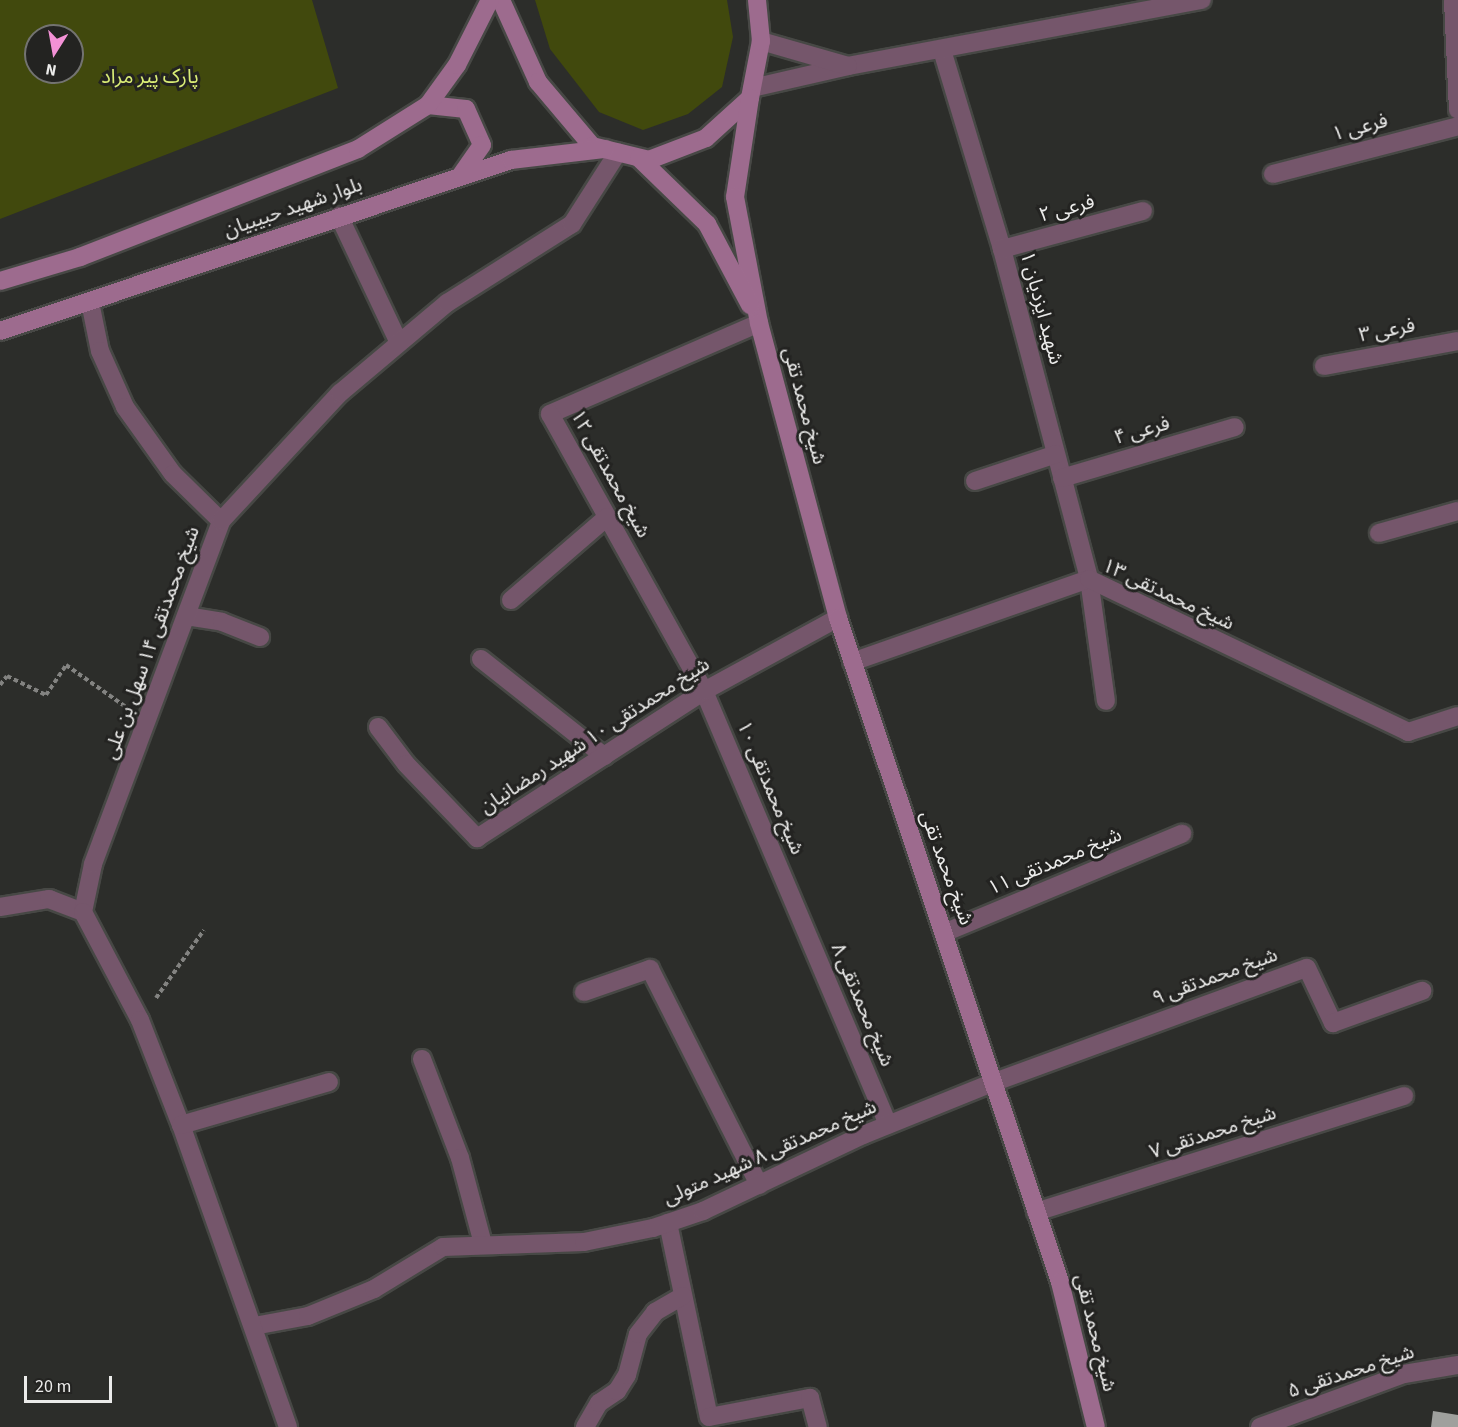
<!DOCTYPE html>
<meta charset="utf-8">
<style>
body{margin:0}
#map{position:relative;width:1458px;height:1427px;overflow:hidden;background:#2c2d2a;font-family:"Source Sans 3","Noto Sans Arabic",sans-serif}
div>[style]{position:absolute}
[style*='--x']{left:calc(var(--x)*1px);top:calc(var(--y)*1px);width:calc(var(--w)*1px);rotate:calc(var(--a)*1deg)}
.green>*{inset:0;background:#41490d}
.building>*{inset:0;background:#9fa09d}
.path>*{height:4px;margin-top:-2px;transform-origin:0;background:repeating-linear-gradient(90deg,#838381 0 4.5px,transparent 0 7.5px)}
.roads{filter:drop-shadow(2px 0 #474845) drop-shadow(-2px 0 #474845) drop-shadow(0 2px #474845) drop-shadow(0 -2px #474845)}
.street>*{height:18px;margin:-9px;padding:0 9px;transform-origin:9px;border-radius:9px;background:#75566b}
.secondary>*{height:18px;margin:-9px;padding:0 9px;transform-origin:9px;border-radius:9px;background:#9d6b8e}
span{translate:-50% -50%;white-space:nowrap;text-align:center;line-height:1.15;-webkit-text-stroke:6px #232321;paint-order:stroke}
.park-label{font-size:20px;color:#daed76}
.street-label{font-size:20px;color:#ebebea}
.north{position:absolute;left:24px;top:24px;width:60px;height:60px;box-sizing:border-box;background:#232321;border:2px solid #737371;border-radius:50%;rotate:191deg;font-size:16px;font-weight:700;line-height:24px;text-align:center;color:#ebebea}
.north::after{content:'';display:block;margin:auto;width:21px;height:27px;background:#f391d6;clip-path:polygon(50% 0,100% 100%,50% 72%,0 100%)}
.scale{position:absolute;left:24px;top:1376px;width:88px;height:27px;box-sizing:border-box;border:3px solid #ebebea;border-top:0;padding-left:8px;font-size:18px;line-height:21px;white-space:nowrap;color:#ebebea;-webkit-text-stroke:4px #232321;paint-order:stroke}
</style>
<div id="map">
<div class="green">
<i style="clip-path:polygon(evenodd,0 0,312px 0,338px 88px,0 219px,0 0,36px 36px,72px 36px,72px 72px,36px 72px,36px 36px)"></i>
<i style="clip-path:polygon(535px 0,727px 0,733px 37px,722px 87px,688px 114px,643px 130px,599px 112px,550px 49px)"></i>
</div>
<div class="building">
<i style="clip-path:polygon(1433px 1411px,1458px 1415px,1458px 1427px,1431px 1427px)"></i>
</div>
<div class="path">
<i style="--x:0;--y:685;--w:11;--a:-52"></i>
<i style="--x:7;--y:676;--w:43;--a:26"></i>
<i style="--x:46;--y:695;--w:36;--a:-56"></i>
<i style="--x:66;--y:665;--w:73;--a:35"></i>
<i style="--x:156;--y:998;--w:83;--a:-54.8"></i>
</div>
<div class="roads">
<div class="street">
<i style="--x:1453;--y:0;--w:110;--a:87.4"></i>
<i style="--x:942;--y:50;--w:208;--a:73.2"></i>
<i style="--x:1002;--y:249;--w:341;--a:75.2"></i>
<i style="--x:1089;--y:579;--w:123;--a:82.1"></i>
<i style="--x:848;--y:66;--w:360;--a:-10.6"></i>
<i style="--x:752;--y:88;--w:98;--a:-12.9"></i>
<i style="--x:848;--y:66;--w:91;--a:-164"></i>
<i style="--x:1273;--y:174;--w:191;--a:-14.5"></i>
<i style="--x:339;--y:216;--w:140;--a:64.7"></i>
<i style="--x:1002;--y:249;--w:146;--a:-15.1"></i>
<i style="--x:90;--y:302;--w:50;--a:78.5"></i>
<i style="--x:100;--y:351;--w:61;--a:65.9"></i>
<i style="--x:125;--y:407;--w:82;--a:54.4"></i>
<i style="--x:173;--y:474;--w:67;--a:44.4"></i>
<i style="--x:759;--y:323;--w:228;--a:156.5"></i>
<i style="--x:550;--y:414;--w:317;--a:60.9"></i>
<i style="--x:704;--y:691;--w:471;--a:67"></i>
<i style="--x:1324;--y:366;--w:136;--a:-10.6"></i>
<i style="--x:1062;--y:478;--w:180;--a:-16.4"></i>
<i style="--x:975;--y:481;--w:85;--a:-18.4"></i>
<i style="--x:1379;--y:533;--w:82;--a:-15.6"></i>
<i style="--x:511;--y:600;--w:127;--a:-40.8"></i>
<i style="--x:186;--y:616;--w:36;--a:9"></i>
<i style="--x:222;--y:622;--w:41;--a:21.5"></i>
<i style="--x:481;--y:659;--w:157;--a:38.3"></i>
<i style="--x:852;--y:662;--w:251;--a:-19.3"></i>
<i style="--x:1089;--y:579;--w:354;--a:25.6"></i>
<i style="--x:1408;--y:732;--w:52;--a:-17.7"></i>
<i style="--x:378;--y:727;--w:46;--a:52.9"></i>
<i style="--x:406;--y:764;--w:103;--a:46.2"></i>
<i style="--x:477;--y:838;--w:270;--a:-32.9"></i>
<i style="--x:704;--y:691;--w:153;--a:-28.6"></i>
<i style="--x:0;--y:907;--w:50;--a:-9.3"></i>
<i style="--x:49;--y:899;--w:36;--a:21"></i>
<i style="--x:83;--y:912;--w:49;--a:-78.2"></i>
<i style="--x:93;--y:864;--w:366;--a:-69.5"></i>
<i style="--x:221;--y:521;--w:175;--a:-47.1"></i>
<i style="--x:340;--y:393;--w:140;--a:-40.1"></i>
<i style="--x:447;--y:303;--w:148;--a:-32.3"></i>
<i style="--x:572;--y:224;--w:85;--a:-57.4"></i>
<i style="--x:83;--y:912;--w:122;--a:62.2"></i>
<i style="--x:140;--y:1020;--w:113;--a:68.7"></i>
<i style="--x:946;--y:932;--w:256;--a:-22.6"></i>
<i style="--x:584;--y:992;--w:70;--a:-19.2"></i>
<i style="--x:650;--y:969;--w:242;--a:63.2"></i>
<i style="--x:422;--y:1059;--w:106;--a:69"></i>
<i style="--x:460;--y:1158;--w:89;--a:75"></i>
<i style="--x:1036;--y:1212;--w:386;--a:-17.5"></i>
<i style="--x:668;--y:1223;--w:198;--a:78.1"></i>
<i style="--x:709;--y:1417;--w:103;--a:-10.7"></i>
<i style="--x:810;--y:1398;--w:30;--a:75"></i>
<i style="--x:254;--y:1326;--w:55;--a:-10.5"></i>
<i style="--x:308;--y:1316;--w:71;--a:-22.2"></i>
<i style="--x:374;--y:1289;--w:81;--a:-31.3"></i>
<i style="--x:443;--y:1247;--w:141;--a:-2"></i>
<i style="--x:584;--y:1242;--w:70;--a:-11.5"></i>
<i style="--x:653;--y:1228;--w:53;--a:-18.8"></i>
<i style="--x:703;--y:1211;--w:177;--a:-25.4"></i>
<i style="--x:863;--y:1135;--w:139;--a:-22"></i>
<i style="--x:992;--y:1083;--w:335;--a:-20.1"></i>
<i style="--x:1307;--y:968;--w:61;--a:64.7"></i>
<i style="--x:1333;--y:1023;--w:95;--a:-19.8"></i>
<i style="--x:288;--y:1427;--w:320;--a:-109.5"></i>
<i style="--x:181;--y:1125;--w:154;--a:-16.2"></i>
<i style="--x:585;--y:1427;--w:28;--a:-60"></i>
<i style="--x:599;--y:1403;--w:22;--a:-34"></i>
<i style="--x:617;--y:1391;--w:19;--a:-58"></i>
<i style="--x:627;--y:1375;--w:42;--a:-75"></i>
<i style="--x:638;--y:1334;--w:28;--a:-52"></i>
<i style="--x:655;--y:1312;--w:32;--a:-30"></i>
<i style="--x:1260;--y:1427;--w:153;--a:-20.2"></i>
<i style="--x:1404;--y:1374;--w:55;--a:-9.5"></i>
</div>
<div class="secondary">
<i style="--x:501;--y:0;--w:90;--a:65.7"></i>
<i style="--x:538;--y:82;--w:84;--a:49.8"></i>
<i style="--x:592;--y:146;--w:59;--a:13.8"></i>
<i style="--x:649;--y:160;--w:61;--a:-21.1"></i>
<i style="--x:706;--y:138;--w:59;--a:-42.3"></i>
<i style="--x:750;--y:98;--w:58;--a:-79.1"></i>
<i style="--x:761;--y:41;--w:41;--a:-95.6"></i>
<i style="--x:750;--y:98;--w:100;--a:98.6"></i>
<i style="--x:735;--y:197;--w:128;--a:79.2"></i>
<i style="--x:759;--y:323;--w:305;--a:75"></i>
<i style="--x:838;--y:618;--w:700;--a:71.51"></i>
<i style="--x:1060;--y:1282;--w:149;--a:76.1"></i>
<i style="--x:428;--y:105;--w:38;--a:6"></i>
<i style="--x:466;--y:109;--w:39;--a:66"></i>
<i style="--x:482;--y:145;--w:38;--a:125"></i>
<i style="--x:639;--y:158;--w:95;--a:44.1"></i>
<i style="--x:707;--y:224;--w:92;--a:62"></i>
<i style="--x:0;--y:281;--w:84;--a:-16.7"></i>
<i style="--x:80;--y:257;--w:298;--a:-21.2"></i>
<i style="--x:358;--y:149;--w:83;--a:-32.2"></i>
<i style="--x:428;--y:105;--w:49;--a:-54.1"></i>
<i style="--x:457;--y:65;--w:73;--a:-63.1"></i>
<i style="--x:0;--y:331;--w:539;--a:-18.5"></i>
<i style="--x:511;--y:160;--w:95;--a:-6.7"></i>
</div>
</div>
<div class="park-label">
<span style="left:150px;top:77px">پارک پیر مراد</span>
</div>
<div class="street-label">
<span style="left:1360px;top:128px;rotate:-15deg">فرعی ۱</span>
<span style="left:293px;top:208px;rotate:-19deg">بلوار شهید حبیبیان</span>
<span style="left:1067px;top:209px;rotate:-15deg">فرعی ۲</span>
<span style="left:1041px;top:308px;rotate:75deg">شهید ایزدیان ۱</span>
<span style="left:1387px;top:331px;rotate:-11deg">فرعی ۳</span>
<span style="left:804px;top:406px;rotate:75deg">شیخ محمد تقی</span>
<span style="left:1142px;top:431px;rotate:-16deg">فرعی ۴</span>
<span style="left:610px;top:474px;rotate:61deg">شیخ محمدتقی ۱۲</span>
<span style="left:1168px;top:595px;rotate:25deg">شیخ محمدتقی ۱۳</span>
<span style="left:152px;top:643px;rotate:-70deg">شیخ محمدتقی ۱۴ سهل بن علی</span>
<span style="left:595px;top:736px;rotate:-33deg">شیخ محمدتقی ۱۰ شهید رمضانیان</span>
<span style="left:770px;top:788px;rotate:67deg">شیخ محمدتقی ۱۰</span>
<span style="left:1055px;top:862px;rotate:-23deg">شیخ محمدتقی ۱۱</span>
<span style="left:946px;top:868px;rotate:70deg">شیخ محمد تقی</span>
<span style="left:1215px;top:977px;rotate:-20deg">شیخ محمدتقی ۹</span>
<span style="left:862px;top:1005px;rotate:67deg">شیخ محمدتقی ۸</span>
<span style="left:1213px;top:1133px;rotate:-18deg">شیخ محمدتقی ۷</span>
<span style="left:770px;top:1153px;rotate:-24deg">شیخ محمدتقی ۸ شهید متولی</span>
<span style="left:1095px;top:1333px;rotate:76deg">شیخ محمد تقی</span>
<span style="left:1351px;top:1372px;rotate:-18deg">شیخ محمدتقی ۵</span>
</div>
<div class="north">N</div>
<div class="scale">20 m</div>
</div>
